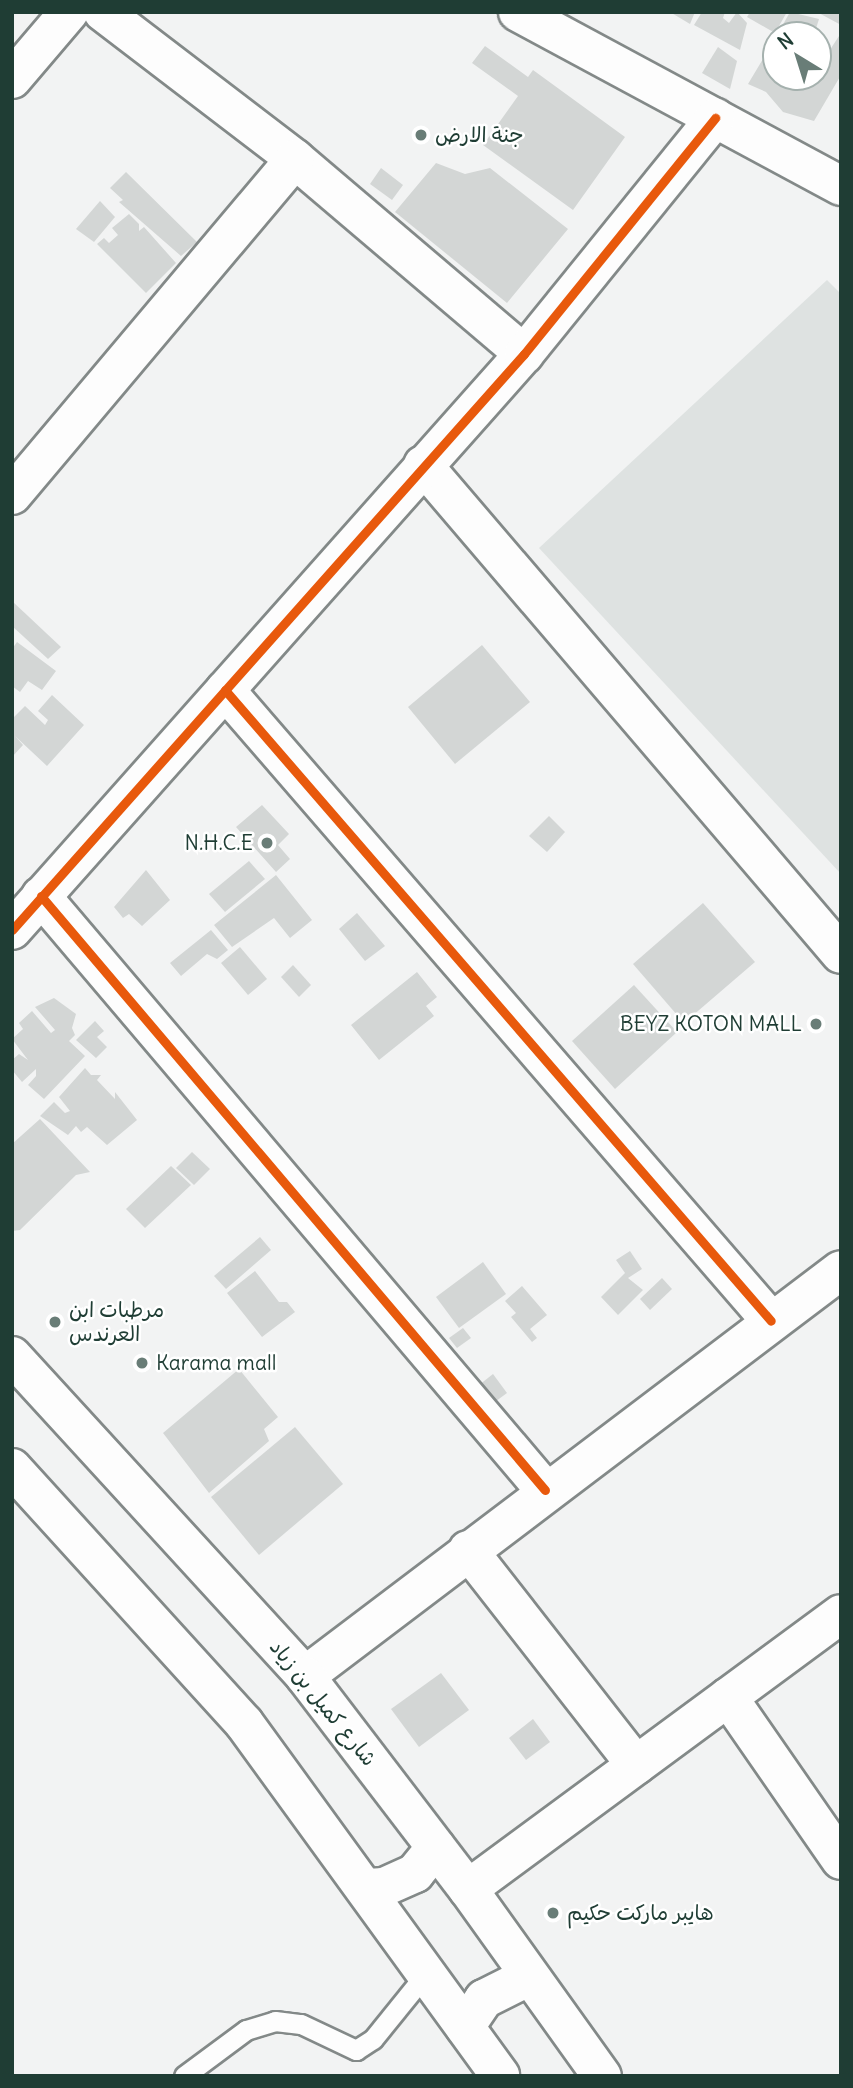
<!DOCTYPE html>
<meta charset="utf-8">
<style>
body{margin:0}
#map{position:relative;width:853px;height:2088px;overflow:hidden;background:#f2f3f3;font-family:Delius,"Playpen Sans Arabic",sans-serif}
div>[style]{position:absolute}
[style*='--x']{left:calc(var(--x)*1px);top:calc(var(--y)*1px);width:calc(var(--w)*1px);rotate:calc(var(--a)*1deg)}
.green>*{inset:0;background:#dee2e1}
.building>*{inset:0;background:#d3d6d5}
.roads{filter:drop-shadow(2px 0 #838988) drop-shadow(-2px 0 #838988) drop-shadow(0 2px #838988) drop-shadow(0 -2px #838988)}
.lane>*{height:19px;margin:-9.5px;padding:0 9.5px;transform-origin:9.5px;border-radius:9.5px;background:#fdfdfd}
.street>*{height:38px;margin:-19px;padding:0 19px;transform-origin:19px;border-radius:19px;background:#fdfdfd}
.secondary>*{height:38px;margin:-19px;padding:0 19px;transform-origin:19px;border-radius:19px;background:#fdfdfd}
.cycleway>*{height:9px;margin:-4.5px;padding:0 4.5px;transform-origin:4.5px;border-radius:4.5px;background:#e8590c}
.dots>*{width:19px;height:19px;translate:-50% -50%;box-sizing:border-box;border:4px solid #fff;border-radius:50%}
span{translate:-50% -50%;white-space:nowrap;text-align:center;line-height:1.15;-webkit-text-stroke:5px #fff;paint-order:stroke}
.poi-label{font-size:21px;color:#1f3d34}
.left{translate:0 -50%;text-align:left}
.right{translate:-100% -50%;text-align:right}
.street-label{font-size:21px;color:#1f3d34}
.frame{position:absolute;inset:0;border:14px solid #1f3d34;pointer-events:none}
.north{position:absolute;left:762px;top:21px;width:70px;height:70px;box-sizing:border-box;background:#fff;border:2px solid #a5b1ae;border-radius:50%;rotate:322deg;font-size:19px;font-weight:700;line-height:28px;text-align:center;color:#1f3d34}
.north::after{content:'';display:block;margin:auto;width:24px;height:32px;background:#697d77;clip-path:polygon(50% 0,100% 100%,50% 72%,0 100%)}
</style>
<div id="map">
<div class="green">
<i style="clip-path:polygon(827px 280px,841px 294px,841px 874px,539px 548px)"></i>
</div>
<div class="building">
<i style="clip-path:polygon(670px 12px,695px 12px,690px 24px)"></i>
<i style="clip-path:polygon(702px 12px,725px 12px,723px 18px,729px 23px,737px 12px,747px 23px,740px 50px,694px 25px)"></i>
<i style="clip-path:polygon(750px 12px,787px 12px,775px 33px,747px 17px)"></i>
<i style="clip-path:polygon(790px 12px,819px 19px,814px 35px,777px 35px)"></i>
<i style="clip-path:polygon(817px 12px,841px 12px,841px 25px)"></i>
<i style="clip-path:polygon(839px 36px,841px 75px,814px 121px,783px 112px,766px 92px,748px 84px,776px 37px,776px 77px,818px 77px,818px 38px,823px 42px,820px 65px)"></i>
<i style="clip-path:polygon(485px 46px,528px 77px,533px 70px,625px 137px,573px 210px,483px 145px,518px 96px,472px 63px)"></i>
<i style="clip-path:polygon(718px 47px,737px 61px,730px 89px,702px 73px)"></i>
<i style="clip-path:polygon(436px 163px,465px 174px,490px 168px,568px 229px,507px 303px,395px 212px)"></i>
<i style="clip-path:polygon(381px 168px,403px 185px,392px 200px,370px 184px)"></i>
<i style="clip-path:polygon(126px 172px,197px 242px,181px 256px,119px 202px,123px 200px,110px 188px)"></i>
<i style="clip-path:polygon(100px 201px,115px 217px,94px 242px,76px 229px)"></i>
<i style="clip-path:polygon(129px 214px,139px 224px,139px 231px,144px 227px,176px 263px,146px 293px,97px 244px,104px 238px,109px 243px,118px 235px,112px 228px)"></i>
<i style="clip-path:polygon(12px 601px,61px 647px,48px 659px,12px 626px)"></i>
<i style="clip-path:polygon(17px 642px,56px 671px,42px 690px,28px 681px,20px 692px,12px 686px,12px 649px)"></i>
<i style="clip-path:polygon(482px 645px,530px 702px,455px 764px,408px 707px)"></i>
<i style="clip-path:polygon(52px 695px,84px 725px,47px 766px,15px 736px,23px 745px,12px 757px,12px 719px,25px 706px,45px 725px,48px 720px,38px 711px)"></i>
<i style="clip-path:polygon(262px 805px,289px 834px,278px 845px,290px 859px,276px 872px,236px 827px)"></i>
<i style="clip-path:polygon(549px 816px,565px 832px,547px 852px,529px 836px)"></i>
<i style="clip-path:polygon(249px 861px,265px 879px,225px 912px,209px 894px)"></i>
<i style="clip-path:polygon(146px 870px,170px 900px,142px 926px,129px 914px,123px 918px,114px 907px)"></i>
<i style="clip-path:polygon(276px 875px,312px 920px,290px 938px,274px 918px,232px 947px,214px 925px)"></i>
<i style="clip-path:polygon(703px 903px,755px 962px,684px 1023px,633px 964px)"></i>
<i style="clip-path:polygon(357px 913px,385px 946px,365px 961px,339px 929px)"></i>
<i style="clip-path:polygon(211px 930px,228px 950px,217px 959px,207px 954px,181px 976px,170px 963px)"></i>
<i style="clip-path:polygon(240px 947px,267px 979px,248px 995px,221px 963px)"></i>
<i style="clip-path:polygon(293px 965px,311px 985px,299px 997px,281px 977px)"></i>
<i style="clip-path:polygon(417px 972px,437px 997px,426px 1006px,434px 1016px,379px 1060px,351px 1025px)"></i>
<i style="clip-path:polygon(634px 985px,677px 1032px,615px 1089px,572px 1041px)"></i>
<i style="clip-path:polygon(54px 998px,76px 1014px,72px 1028px,75px 1035px,69px 1041px,85px 1056px,44px 1099px,28px 1085px,36px 1076px,36px 1069px,22px 1082px,12px 1070px,12px 1060px,19px 1054px,28px 1060px,12px 1039px,23px 1029px,19px 1023px,32px 1011px,51px 1033px,55px 1030px,35px 1007px)"></i>
<i style="clip-path:polygon(95px 1021px,104px 1031px,97px 1037px,107px 1047px,96px 1058px,76px 1040px)"></i>
<i style="clip-path:polygon(85px 1068px,91px 1075px,101px 1075px,97px 1080px,115px 1099px,115px 1092px,137px 1120px,107px 1145px,87px 1127px,81px 1132px,76px 1126px,68px 1135px,40px 1116px,54px 1102px,65px 1113px,70px 1111px,59px 1097px)"></i>
<i style="clip-path:polygon(40px 1119px,90px 1172px,76px 1175px,20px 1230px,12px 1231px,12px 1144px)"></i>
<i style="clip-path:polygon(192px 1152px,210px 1169px,194px 1185px,176px 1168px)"></i>
<i style="clip-path:polygon(171px 1166px,191px 1185px,145px 1228px,126px 1209px)"></i>
<i style="clip-path:polygon(260px 1237px,271px 1250px,226px 1289px,214px 1276px)"></i>
<i style="clip-path:polygon(630px 1251px,642px 1269px,628px 1278px,643px 1290px,618px 1315px,601px 1297px,625px 1273px,616px 1260px)"></i>
<i style="clip-path:polygon(483px 1262px,506px 1294px,459px 1328px,436px 1297px)"></i>
<i style="clip-path:polygon(255px 1271px,279px 1302px,287px 1302px,295px 1312px,262px 1337px,227px 1293px)"></i>
<i style="clip-path:polygon(662px 1278px,672px 1289px,650px 1310px,640px 1299px)"></i>
<i style="clip-path:polygon(522px 1286px,547px 1315px,530px 1329px,537px 1338px,532px 1342px,511px 1317px,516px 1313px,505px 1301px)"></i>
<i style="clip-path:polygon(463px 1328px,471px 1338px,457px 1348px,449px 1338px)"></i>
<i style="clip-path:polygon(239px 1369px,278px 1417px,264px 1429px,269px 1441px,209px 1493px,163px 1433px)"></i>
<i style="clip-path:polygon(493px 1374px,507px 1393px,488px 1407px,474px 1389px)"></i>
<i style="clip-path:polygon(295px 1427px,343px 1484px,259px 1555px,211px 1497px)"></i>
<i style="clip-path:polygon(441px 1673px,469px 1710px,419px 1747px,391px 1709px)"></i>
<i style="clip-path:polygon(533px 1719px,550px 1742px,526px 1760px,509px 1738px)"></i>
</div>
<div class="roads">
<div class="lane">
<i style="--x:184;--y:2076;--w:77;--a:-36.6"></i>
<i style="--x:246;--y:2030;--w:30;--a:-17"></i>
<i style="--x:275;--y:2021;--w:26;--a:7"></i>
<i style="--x:301;--y:2024;--w:61;--a:25.3"></i>
<i style="--x:356;--y:2050;--w:20;--a:-33"></i>
<i style="--x:373;--y:2039;--w:86;--a:-51.1"></i>
</div>
<div class="street">
<i style="--x:103;--y:12;--w:242;--a:37.4"></i>
<i style="--x:295;--y:159;--w:301;--a:40.4"></i>
<i style="--x:518;--y:12;--w:367;--a:28.3"></i>
<i style="--x:12;--y:79;--w:88;--a:-49.6"></i>
<i style="--x:423;--y:465;--w:643;--a:49.48"></i>
<i style="--x:12;--y:495;--w:439;--a:-49.9"></i>
<i style="--x:225;--y:690;--w:834;--a:49.13"></i>
<i style="--x:41;--y:896;--w:779;--a:49.69"></i>
<i style="--x:12;--y:930;--w:771;--a:-48.37"></i>
<i style="--x:524;--y:354;--w:304;--a:-51"></i>
<i style="--x:468;--y:1550;--w:273;--a:52"></i>
<i style="--x:305;--y:1676;--w:672;--a:-37.14"></i>
<i style="--x:728;--y:1697;--w:198;--a:55.3"></i>
<i style="--x:468;--y:1889;--w:463;--a:-36.4"></i>
</div>
<div class="secondary">
<i style="--x:12;--y:1356;--w:434;--a:47.5"></i>
<i style="--x:305;--y:1676;--w:268;--a:52.6"></i>
<i style="--x:468;--y:1889;--w:230;--a:54.4"></i>
<i style="--x:12;--y:1468;--w:345;--a:47.7"></i>
<i style="--x:244;--y:1723;--w:436;--a:54"></i>
<i style="--x:368;--y:1888;--w:16;--a:-4"></i>
<i style="--x:384;--y:1887;--w:34;--a:-24"></i>
<i style="--x:415;--y:1873;--w:33;--a:-51"></i>
<i style="--x:465;--y:2027;--w:34;--a:-56"></i>
<i style="--x:484;--y:1999;--w:49;--a:-26.6"></i>
</div>
</div>
<div class="cycleway">
<i style="--x:225;--y:690;--w:834;--a:49.13"></i>
<i style="--x:41;--y:896;--w:779;--a:49.69"></i>
<i style="--x:12;--y:930;--w:771;--a:-48.37"></i>
<i style="--x:524;--y:354;--w:304;--a:-51"></i>
</div>
<div class="dots">
<i style="left:421px;top:135px;background:#697d77"></i>
<i style="left:267px;top:843px;background:#697d77"></i>
<i style="left:816px;top:1024px;background:#697d77"></i>
<i style="left:55px;top:1322px;background:#697d77"></i>
<i style="left:142px;top:1363px;background:#697d77"></i>
<i style="left:553px;top:1913px;background:#697d77"></i>
</div>
<div class="poi-label">
<span class="left" style="left:435px;top:135px">جنة الارض</span>
<span class="right" style="left:253px;top:843px">N.H.C.E</span>
<span class="right" style="left:802px;top:1024px">BEYZ KOTON MALL</span>
<span class="left" style="left:69px;top:1322px">مرطبات ابن<br>العرندس</span>
<span class="left" style="left:156px;top:1363px">Karama mall</span>
<span class="left" style="left:567px;top:1913px">هایبر مارکت حکیم</span>
</div>
<div class="street-label">
<span style="left:323px;top:1703px;rotate:51deg">شارع كميل بن زياد</span>
</div>
<div class="frame"></div>
<div class="north">N</div>
</div>
